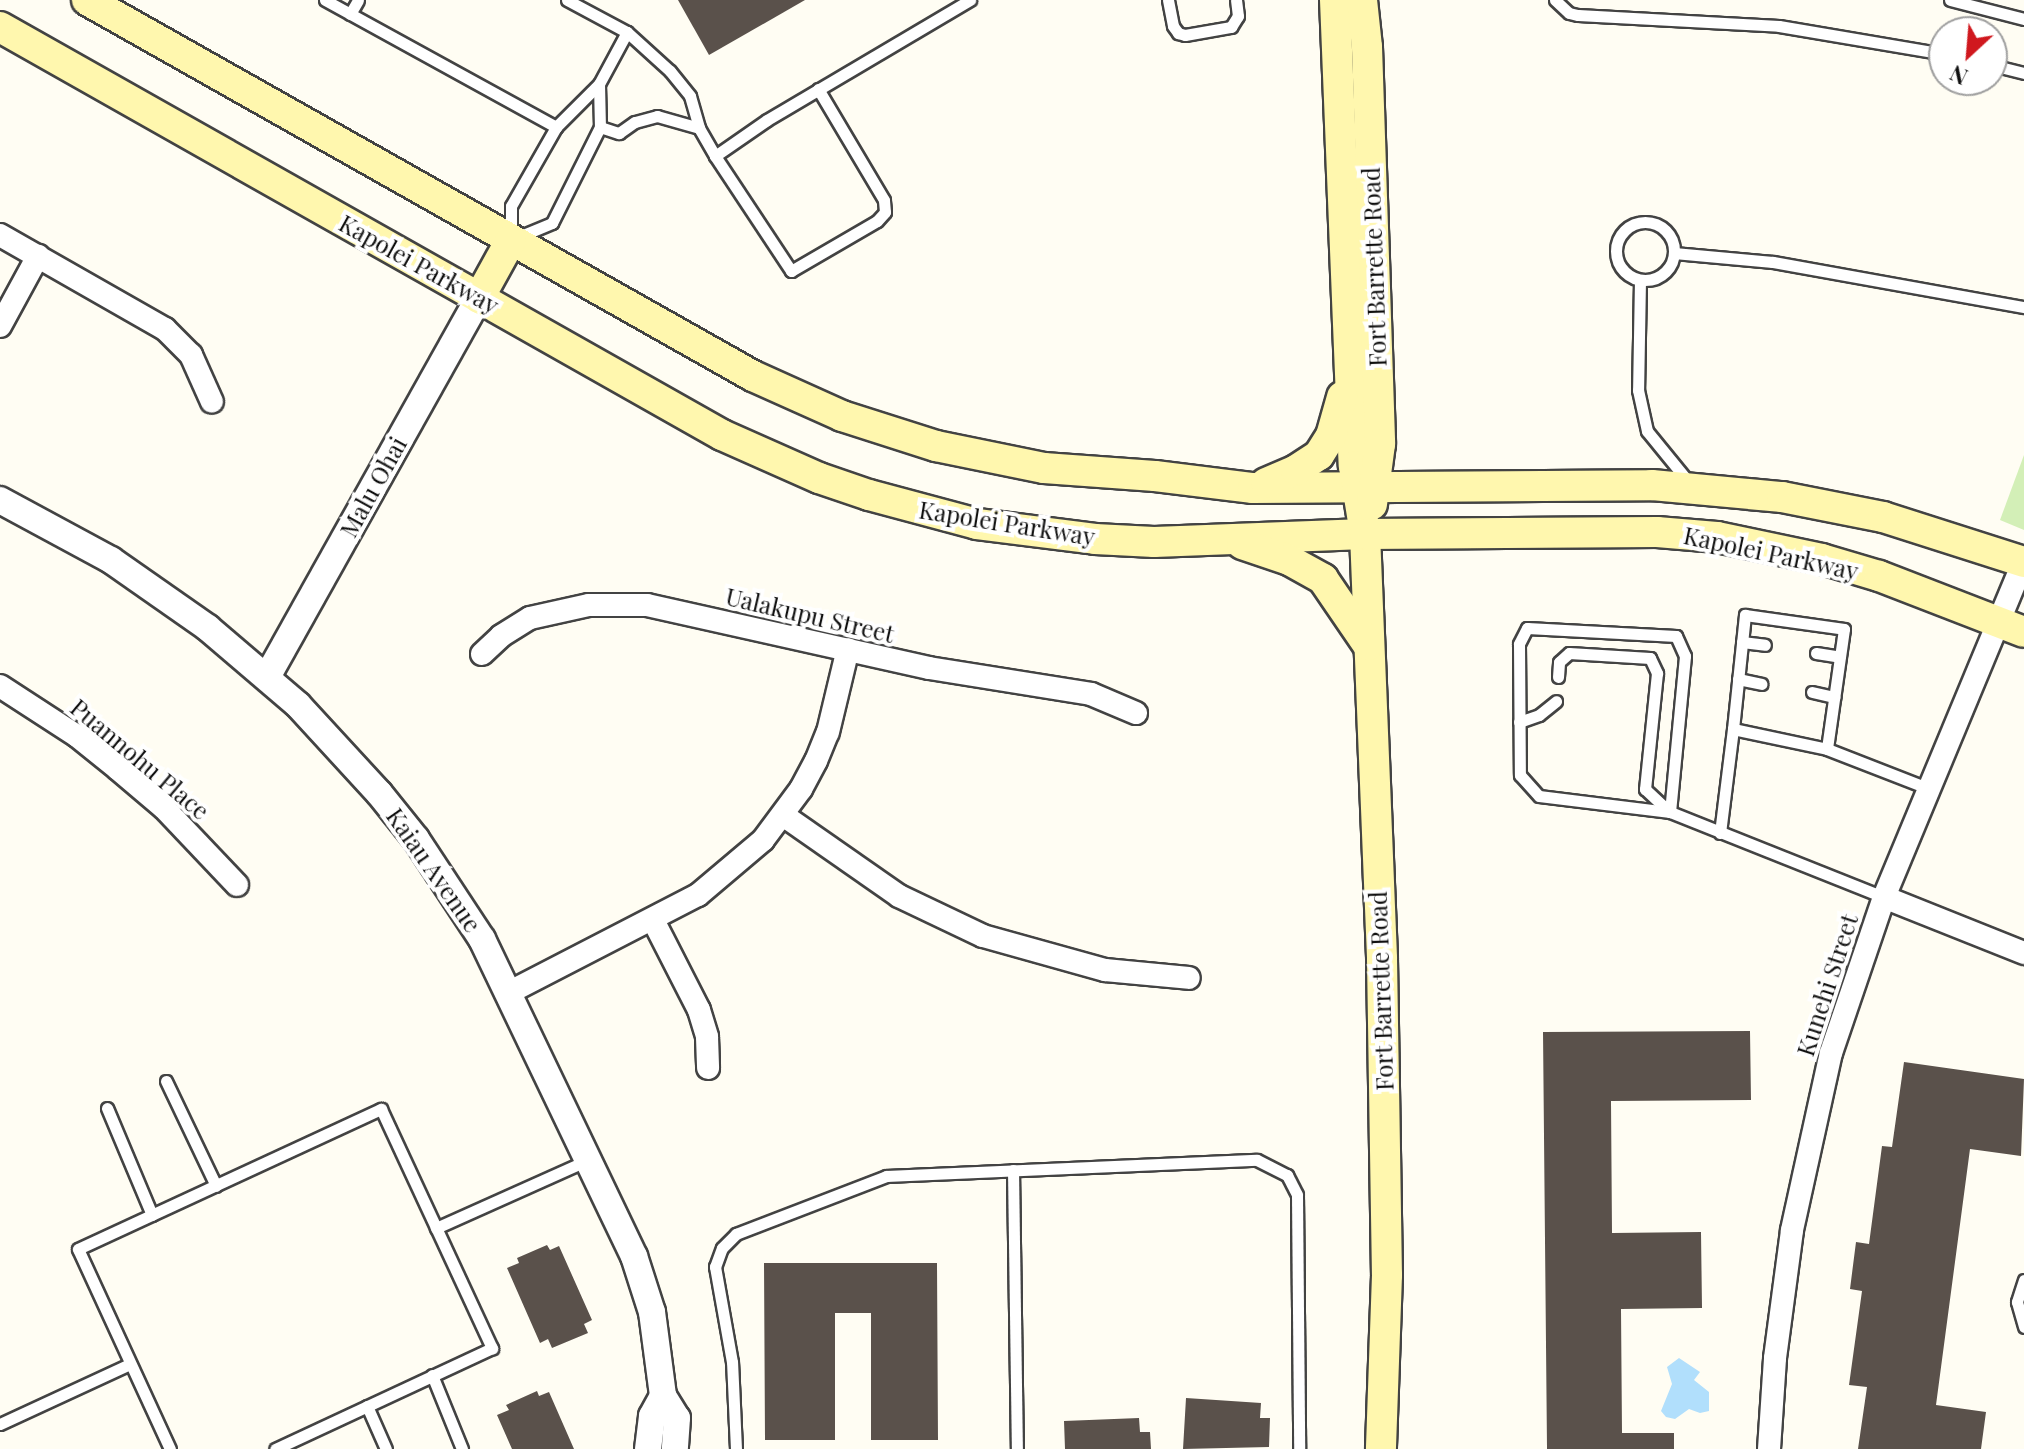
<!DOCTYPE html>
<style>
body{margin:0}
#map{position:relative;width:2024px;height:1449px;overflow:hidden;background:#fffdf3;font-family:"Playfair Display",serif}
div>[style]{position:absolute}
[style*='--x']{left:calc(var(--x)*1px);top:calc(var(--y)*1px);width:calc(var(--w)*1px);rotate:calc(var(--a)*1deg)}
.green>*{inset:0;background:#d3efb7}
.water>*{inset:0;background:#b1dffc}
.building>*{inset:0;background:#5a514b}
.roads{filter:drop-shadow(2px 0 #434343) drop-shadow(-2px 0 #434343) drop-shadow(0 2px #434343) drop-shadow(0 -2px #434343)}
.service>*{height:11px;margin:-5.5px;padding:0 5.5px;transform-origin:5.5px;border-radius:5.5px;background:#fff}
.service>.ring{margin:-5.5px;padding:0;box-sizing:content-box;background:none;border:11px solid #fff;border-radius:50%}
.minor>*{height:22px;margin:-11px;padding:0 11px;transform-origin:11px;border-radius:11px;background:#fff}
.tertiary>*{height:26px;margin:-13px;padding:0 13px;transform-origin:13px;border-radius:13px;background:#fff}
.secondary>*{height:30px;margin:-15px;padding:0 15px;transform-origin:15px;border-radius:15px;background:#fff7ae}
span{translate:-50% -50%;white-space:nowrap;text-align:center;line-height:1.15;-webkit-text-stroke:8px #fff;paint-order:stroke}
.street-label{font-size:24px;color:#101010}
.north{position:absolute;left:1928px;top:16px;width:80px;height:80px;box-sizing:border-box;background:#fff;border:2px solid #9f9f9f;border-radius:50%;rotate:206deg;font-size:22px;font-weight:700;line-height:32px;text-align:center;color:#101010}
.north::after{content:'';display:block;margin:auto;width:28px;height:36px;background:#d0181e;clip-path:polygon(50% 0,100% 100%,50% 72%,0 100%)}
</style>
<div id="map">
<div class="green">
<i style="clip-path:polygon(2024px 455px,2024px 530px,2000px 520px)"></i>
</div>
<div class="water">
<i style="clip-path:polygon(1679px 1358px,1700px 1372px,1694px 1380px,1709px 1392px,1709px 1411px,1700px 1413px,1689px 1409px,1675px 1419px,1666px 1417px,1661px 1411px,1672px 1384px,1667px 1367px)"></i>
</div>
<div class="building">
<i style="clip-path:polygon(678px 0,805px 0,709px 55px)"></i>
<i style="clip-path:polygon(1750px 1031px,1751px 1100px,1611px 1101px,1612px 1233px,1701px 1232px,1702px 1308px,1621px 1309px,1622px 1433px,1674px 1433px,1674px 1449px,1547px 1449px,1543px 1032px)"></i>
<i style="clip-path:polygon(1904px 1062px,2024px 1079px,2021px 1156px,1970px 1149px,1936px 1405px,1986px 1412px,1981px 1449px,1858px 1449px,1867px 1387px,1849px 1385px,1862px 1291px,1850px 1289px,1856px 1242px,1869px 1244px,1882px 1146px,1892px 1147px)"></i>
<i style="clip-path:polygon(547px 1245px,550px 1250px,559px 1246px,592px 1320px,584px 1324px,588px 1333px,552px 1348px,548px 1339px,540px 1343px,507px 1268px,519px 1263px,517px 1258px)"></i>
<i style="clip-path:polygon(764px 1263px,937px 1263px,938px 1440px,871px 1440px,871px 1313px,835px 1313px,835px 1440px,765px 1440px)"></i>
<i style="clip-path:polygon(537px 1391px,539px 1396px,549px 1392px,574px 1449px,512px 1449px,497px 1415px,509px 1410px,506px 1405px)"></i>
<i style="clip-path:polygon(1186px 1398px,1261px 1403px,1260px 1418px,1270px 1418px,1269px 1447px,1183px 1449px)"></i>
<i style="clip-path:polygon(1139px 1418px,1140px 1432px,1150px 1432px,1151px 1449px,1065px 1449px,1064px 1421px)"></i>
</div>
<div class="roads">
<div class="service">
<i style="--x:325;--y:0;--w:264;--a:28.8"></i>
<i style="--x:567;--y:0;--w:68;--a:28.1"></i>
<i style="--x:627;--y:32;--w:58;--a:42.2"></i>
<i style="--x:670;--y:71;--w:32;--a:51"></i>
<i style="--x:690;--y:96;--w:33;--a:74"></i>
<i style="--x:699;--y:128;--w:32;--a:60"></i>
<i style="--x:715;--y:156;--w:138;--a:56.5"></i>
<i style="--x:791;--y:271;--w:99;--a:-30.2"></i>
<i style="--x:877;--y:221;--w:12;--a:-48"></i>
<i style="--x:885;--y:212;--w:12;--a:-95"></i>
<i style="--x:884;--y:200;--w:129;--a:-120.7"></i>
<i style="--x:1168;--y:0;--w:26;--a:79"></i>
<i style="--x:1173;--y:26;--w:9;--a:54"></i>
<i style="--x:1178;--y:33;--w:7;--a:16"></i>
<i style="--x:1185;--y:35;--w:47;--a:-9.9"></i>
<i style="--x:1231;--y:27;--w:13;--a:-58"></i>
<i style="--x:1238;--y:16;--w:16;--a:-97"></i>
<i style="--x:1555;--y:0;--w:19;--a:43"></i>
<i style="--x:1569;--y:13;--w:9;--a:13"></i>
<i style="--x:1578;--y:15;--w:201;--a:3.1"></i>
<i style="--x:1779;--y:26;--w:167;--a:9.6"></i>
<i style="--x:1950;--y:0;--w:76;--a:14.4"></i>
<i style="--x:350;--y:14;--w:16;--a:-60"></i>
<i style="--x:1992;--y:65;--w:33;--a:14"></i>
<i style="--x:599;--y:84;--w:43;--a:88.7"></i>
<i style="--x:600;--y:127;--w:107;--a:116.6"></i>
<i style="--x:552;--y:223;--w:44;--a:157.5"></i>
<i style="--x:511;--y:240;--w:34;--a:-90"></i>
<i style="--x:511;--y:206;--w:91;--a:-60.3"></i>
<i style="--x:556;--y:127;--w:61;--a:-45"></i>
<i style="--x:599;--y:84;--w:59;--a:-61.7"></i>
<i style="--x:600;--y:127;--w:20;--a:18"></i>
<i style="--x:619;--y:133;--w:19;--a:-35"></i>
<i style="--x:635;--y:122;--w:23;--a:-15"></i>
<i style="--x:657;--y:116;--w:44;--a:15.9"></i>
<i style="--x:715;--y:156;--w:63;--a:-34.7"></i>
<i style="--x:767;--y:120;--w:236;--a:-30.6"></i>
<i class="ring" style="left:1616px;top:222px;width:47px;height:47px"></i>
<i style="--x:1674;--y:253;--w:99;--a:5.2"></i>
<i style="--x:1773;--y:262;--w:255;--a:10.2"></i>
<i style="--x:1640;--y:280;--w:110;--a:91"></i>
<i style="--x:1638;--y:390;--w:42;--a:77.6"></i>
<i style="--x:1647;--y:431;--w:70;--a:50.8"></i>
<i style="--x:1742;--y:642;--w:23;--a:7"></i>
<i style="--x:1816;--y:653;--w:24;--a:9"></i>
<i style="--x:1558;--y:677;--w:15;--a:-86"></i>
<i style="--x:1559;--y:662;--w:13;--a:-42"></i>
<i style="--x:1569;--y:653;--w:81;--a:3.5"></i>
<i style="--x:1650;--y:658;--w:17;--a:65"></i>
<i style="--x:1657;--y:673;--w:117;--a:95.9"></i>
<i style="--x:1645;--y:789;--w:34;--a:43"></i>
<i style="--x:1738;--y:679;--w:24;--a:12"></i>
<i style="--x:1812;--y:692;--w:23;--a:13"></i>
<i style="--x:1519;--y:722;--w:21;--a:-19"></i>
<i style="--x:1539;--y:715;--w:22;--a:-39"></i>
<i style="--x:1733;--y:729;--w:115;--a:-84"></i>
<i style="--x:1745;--y:615;--w:100;--a:8"></i>
<i style="--x:1844;--y:629;--w:121;--a:98.1"></i>
<i style="--x:1670;--y:812;--w:157;--a:-84.5"></i>
<i style="--x:1685;--y:656;--w:22;--a:-114"></i>
<i style="--x:1676;--y:636;--w:149;--a:-176.9"></i>
<i style="--x:1527;--y:628;--w:18;--a:117"></i>
<i style="--x:1519;--y:644;--w:131;--a:89.6"></i>
<i style="--x:1520;--y:775;--w:28;--a:48"></i>
<i style="--x:1539;--y:796;--w:132;--a:7"></i>
<i style="--x:1670;--y:812;--w:230;--a:21.7"></i>
<i style="--x:1720;--y:833;--w:105;--a:-82.9"></i>
<i style="--x:1733;--y:729;--w:96;--a:12"></i>
<i style="--x:1827;--y:749;--w:110;--a:21.2"></i>
<i style="--x:166;--y:1081;--w:116;--a:64.5"></i>
<i style="--x:107;--y:1108;--w:116;--a:67.2"></i>
<i style="--x:1013;--y:1170;--w:279;--a:89.2"></i>
<i style="--x:436;--y:1228;--w:167;--a:-24.1"></i>
<i style="--x:2024;--y:1280;--w:23;--a:108"></i>
<i style="--x:2017;--y:1302;--w:26;--a:74"></i>
<i style="--x:432;--y:1375;--w:80;--a:67.9"></i>
<i style="--x:367;--y:1406;--w:47;--a:66.2"></i>
<i style="--x:0;--y:1424;--w:143;--a:-24.8"></i>
<i style="--x:170;--y:1449;--w:220;--a:-114.7"></i>
<i style="--x:78;--y:1249;--w:334;--a:-24.8"></i>
<i style="--x:381;--y:1109;--w:264;--a:65.1"></i>
<i style="--x:492;--y:1348;--w:239;--a:155"></i>
<i style="--x:736;--y:1449;--w:87;--a:-92.6"></i>
<i style="--x:732;--y:1362;--w:97;--a:-100.1"></i>
<i style="--x:715;--y:1267;--w:20;--a:-70"></i>
<i style="--x:722;--y:1248;--w:20;--a:-45"></i>
<i style="--x:736;--y:1234;--w:161;--a:-21.1"></i>
<i style="--x:886;--y:1176;--w:371;--a:-2.5"></i>
<i style="--x:1257;--y:1160;--w:34;--a:27"></i>
<i style="--x:1287;--y:1175;--w:22;--a:63"></i>
<i style="--x:1297;--y:1195;--w:254;--a:89.5"></i>
</div>
<div class="minor">
<i style="--x:0;--y:235;--w:190;--a:29.7"></i>
<i style="--x:165;--y:329;--w:37;--a:45"></i>
<i style="--x:191;--y:355;--w:51;--a:65.9"></i>
<i style="--x:0;--y:326;--w:80;--a:-61.5"></i>
<i style="--x:482;--y:654;--w:26;--a:-43"></i>
<i style="--x:501;--y:636;--w:34;--a:-32"></i>
<i style="--x:530;--y:618;--w:60;--a:-12.4"></i>
<i style="--x:589;--y:605;--w:58;--a:0"></i>
<i style="--x:647;--y:605;--w:289;--a:12.6"></i>
<i style="--x:929;--y:668;--w:164;--a:9.1"></i>
<i style="--x:1091;--y:694;--w:49;--a:22.9"></i>
<i style="--x:0;--y:686;--w:92;--a:33"></i>
<i style="--x:77;--y:736;--w:53;--a:38.8"></i>
<i style="--x:118;--y:769;--w:60;--a:40.3"></i>
<i style="--x:164;--y:808;--w:106;--a:46.5"></i>
<i style="--x:783;--y:815;--w:141;--a:34.9"></i>
<i style="--x:899;--y:896;--w:93;--a:25.5"></i>
<i style="--x:983;--y:936;--w:127;--a:15.6"></i>
<i style="--x:1105;--y:970;--w:84;--a:5.4"></i>
<i style="--x:1884;--y:897;--w:151;--a:21.8"></i>
<i style="--x:653;--y:920;--w:101;--a:62.9"></i>
<i style="--x:699;--y:1010;--w:28;--a:73"></i>
<i style="--x:707;--y:1037;--w:31;--a:88"></i>
<i style="--x:508;--y:993;--w:214;--a:-27.3"></i>
<i style="--x:698;--y:895;--w:85;--a:-40.2"></i>
<i style="--x:763;--y:840;--w:64;--a:-53.3"></i>
<i style="--x:801;--y:789;--w:32;--a:-62"></i>
<i style="--x:816;--y:761;--w:31;--a:-68"></i>
<i style="--x:828;--y:732;--w:85;--a:-76.5"></i>
<i style="--x:1769;--y:1449;--w:91;--a:-86.2"></i>
<i style="--x:1775;--y:1358;--w:129;--a:-82.4"></i>
<i style="--x:1792;--y:1230;--w:181;--a:-77.6"></i>
<i style="--x:1831;--y:1053;--w:165;--a:-71.2"></i>
<i style="--x:1884;--y:897;--w:365;--a:-67.4"></i>
</div>
<div class="tertiary">
<i style="--x:0;--y:500;--w:126;--a:28.4"></i>
<i style="--x:111;--y:560;--w:118;--a:35"></i>
<i style="--x:208;--y:628;--w:118;--a:40.5"></i>
<i style="--x:298;--y:705;--w:120;--a:47.4"></i>
<i style="--x:379;--y:793;--w:59;--a:51.2"></i>
<i style="--x:416;--y:839;--w:120;--a:56.6"></i>
<i style="--x:482;--y:939;--w:352;--a:64.4"></i>
<i style="--x:634;--y:1256;--w:59;--a:72.2"></i>
<i style="--x:652;--y:1312;--w:85;--a:82.5"></i>
<i style="--x:663;--y:1396;--w:26;--a:58"></i>
<i style="--x:677;--y:1418;--w:31;--a:94"></i>
<i style="--x:267;--y:677;--w:434;--a:-60.8"></i>
<i style="--x:648;--y:1449;--w:33;--a:-83"></i>
<i style="--x:652;--y:1416;--w:23;--a:-61"></i>
</div>
<div class="secondary">
<i style="--x:87;--y:0;--w:765;--a:29.45"></i>
<i style="--x:753;--y:376;--w:98;--a:24.2"></i>
<i style="--x:842;--y:416;--w:99;--a:17.7"></i>
<i style="--x:936;--y:446;--w:110;--a:11.5"></i>
<i style="--x:1044;--y:468;--w:111;--a:4.1"></i>
<i style="--x:1155;--y:476;--w:99;--a:7"></i>
<i style="--x:1253;--y:488;--w:399;--a:-0.4"></i>
<i style="--x:1652;--y:485;--w:131;--a:5.3"></i>
<i style="--x:1782;--y:497;--w:103;--a:11.2"></i>
<i style="--x:1883;--y:517;--w:148;--a:17.7"></i>
<i style="--x:1335;--y:0;--w:466;--a:87.7"></i>
<i style="--x:1354;--y:466;--w:69;--a:80.8"></i>
<i style="--x:1365;--y:534;--w:425;--a:87.7"></i>
<i style="--x:1382;--y:959;--w:316;--a:89.1"></i>
<i style="--x:1387;--y:1275;--w:174;--a:92"></i>
<i style="--x:1362;--y:0;--w:47;--a:83.9"></i>
<i style="--x:1367;--y:47;--w:397;--a:88.1"></i>
<i style="--x:1380;--y:444;--w:61;--a:97.6"></i>
<i style="--x:0;--y:27;--w:829;--a:29.47"></i>
<i style="--x:722;--y:435;--w:106;--a:23.9"></i>
<i style="--x:819;--y:478;--w:53;--a:18.8"></i>
<i style="--x:869;--y:495;--w:112;--a:15"></i>
<i style="--x:977;--y:524;--w:119;--a:7.2"></i>
<i style="--x:1095;--y:539;--w:59;--a:2.9"></i>
<i style="--x:1154;--y:542;--w:211;--a:-2.2"></i>
<i style="--x:1365;--y:534;--w:292;--a:-0.4"></i>
<i style="--x:1657;--y:532;--w:60;--a:4.8"></i>
<i style="--x:1717;--y:537;--w:107;--a:11.8"></i>
<i style="--x:1822;--y:559;--w:59;--a:16.6"></i>
<i style="--x:1879;--y:576;--w:155;--a:21.1"></i>
<i style="--x:479;--y:298;--w:66;--a:-61.1"></i>
<i style="--x:1266;--y:483;--w:33;--a:-23"></i>
<i style="--x:1296;--y:470;--w:27;--a:-33"></i>
<i style="--x:1319;--y:455;--w:22;--a:-58"></i>
<i style="--x:1331;--y:436;--w:41;--a:-74.2"></i>
<i style="--x:1242;--y:544;--w:50;--a:18.8"></i>
<i style="--x:1289;--y:560;--w:39;--a:29"></i>
<i style="--x:1323;--y:579;--w:80;--a:55.7"></i>
</div>
</div>
<div class="street-label">
<span style="left:419px;top:264px;rotate:29deg">Kapolei Parkway</span>
<span style="left:1374px;top:267px;rotate:-92deg">Fort Barrette Road</span>
<span style="left:373px;top:487px;rotate:-61deg">Malu Ohai</span>
<span style="left:1007px;top:523px;rotate:9deg">Kapolei Parkway</span>
<span style="left:1771px;top:553px;rotate:12deg">Kapolei Parkway</span>
<span style="left:810px;top:615px;rotate:13deg">Ualakupu Street</span>
<span style="left:140px;top:759px;rotate:40deg">Puannohu Place</span>
<span style="left:434px;top:870px;rotate:55deg">Kaiau Avenue</span>
<span style="left:1827px;top:985px;rotate:-72deg">Kunehi Street</span>
<span style="left:1381px;top:991px;rotate:-92deg">Fort Barrette Road</span>
</div>
<div class="north">N</div>
</div>
